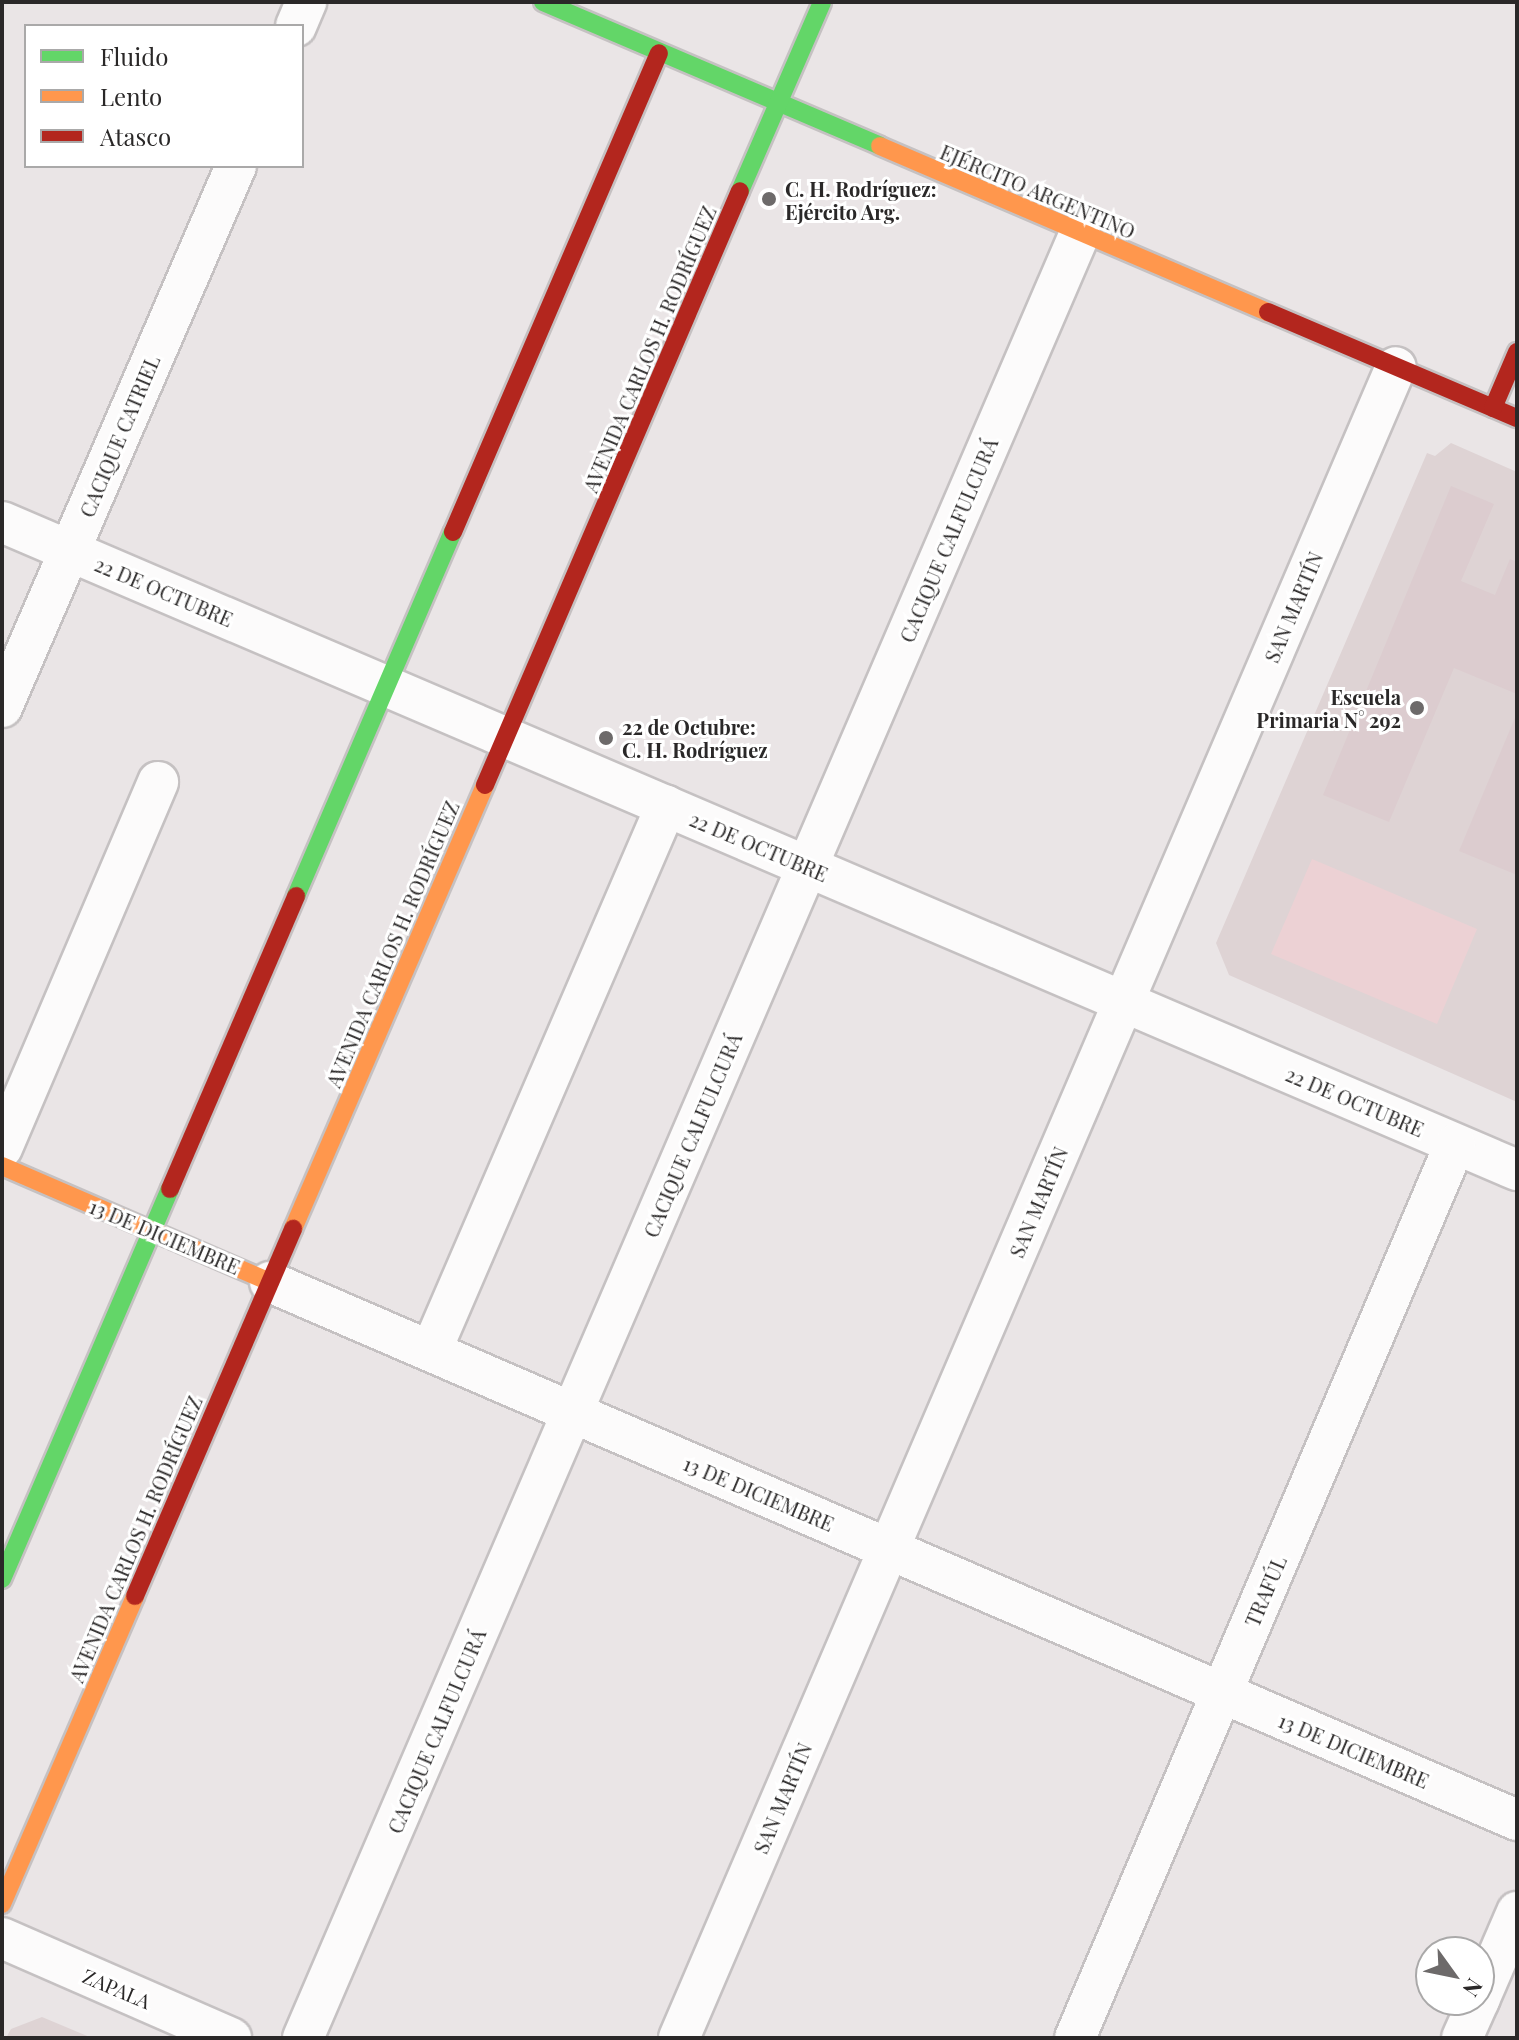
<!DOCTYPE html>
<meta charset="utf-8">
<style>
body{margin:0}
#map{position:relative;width:1519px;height:2040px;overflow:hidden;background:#eae5e6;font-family:"Playfair Display",serif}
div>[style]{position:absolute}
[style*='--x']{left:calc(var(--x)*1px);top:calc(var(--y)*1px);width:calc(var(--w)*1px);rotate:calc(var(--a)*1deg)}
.built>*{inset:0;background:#ded3d4}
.green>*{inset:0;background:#ecd1d4}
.building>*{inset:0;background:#dccccf}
.roads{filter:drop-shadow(2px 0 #c5c1c2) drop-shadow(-2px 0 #c5c1c2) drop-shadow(0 2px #c5c1c2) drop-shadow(0 -2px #c5c1c2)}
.street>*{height:40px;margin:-20px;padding:0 20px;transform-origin:20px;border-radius:20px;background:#fcfbfb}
.fast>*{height:18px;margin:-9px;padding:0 9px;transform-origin:9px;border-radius:9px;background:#63d668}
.slow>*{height:18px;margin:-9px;padding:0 9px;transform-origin:9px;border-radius:9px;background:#ff974d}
.jam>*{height:18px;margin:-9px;padding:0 9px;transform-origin:9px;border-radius:9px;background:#b3261e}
.dots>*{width:22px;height:22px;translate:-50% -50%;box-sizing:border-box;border:4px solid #fff;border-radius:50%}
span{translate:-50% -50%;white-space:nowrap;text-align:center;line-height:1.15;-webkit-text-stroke:6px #fff;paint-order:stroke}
.poi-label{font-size:20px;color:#2a2828;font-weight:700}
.left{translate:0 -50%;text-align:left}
.right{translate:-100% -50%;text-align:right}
.street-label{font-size:20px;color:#2a2828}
.frame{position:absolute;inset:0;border:4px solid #2a2828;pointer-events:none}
.legend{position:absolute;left:24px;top:24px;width:280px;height:144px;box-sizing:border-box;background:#fff;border:2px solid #aaa9a9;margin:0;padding:10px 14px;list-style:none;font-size:24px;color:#2a2828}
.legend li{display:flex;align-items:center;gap:16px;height:40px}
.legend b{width:40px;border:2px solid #aaa9a9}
.north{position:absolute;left:1415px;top:1936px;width:80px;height:80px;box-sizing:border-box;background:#fff;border:2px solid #aaa9a9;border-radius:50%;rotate:123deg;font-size:22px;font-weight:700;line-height:32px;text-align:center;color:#2a2828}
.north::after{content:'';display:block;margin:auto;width:28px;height:36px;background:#6d6a6a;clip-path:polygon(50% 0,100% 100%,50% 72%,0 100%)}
</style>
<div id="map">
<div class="built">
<i style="clip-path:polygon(1451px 443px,1517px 472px,1517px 1102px,1229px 975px,1216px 943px,1427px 453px,1435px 456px)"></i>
<i style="clip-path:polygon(42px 2017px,92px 2038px,6px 2038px,11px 2029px)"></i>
</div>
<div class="green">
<i style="clip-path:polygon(1312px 859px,1477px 929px,1437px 1024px,1271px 954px)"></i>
</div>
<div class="building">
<i style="clip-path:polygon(1451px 486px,1494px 504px,1461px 581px,1495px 595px,1510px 559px,1517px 562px,1517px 694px,1454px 668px,1389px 822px,1323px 795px)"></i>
<i style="clip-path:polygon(1517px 713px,1517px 875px,1459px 851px)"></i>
</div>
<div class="roads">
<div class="street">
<i style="--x:296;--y:26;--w:26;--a:-67"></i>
<i style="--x:2;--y:522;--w:1648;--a:23.16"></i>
<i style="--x:2;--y:707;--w:589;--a:-66.61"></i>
<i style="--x:2;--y:1148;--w:398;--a:-66.9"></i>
<i style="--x:270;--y:1282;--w:1358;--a:23.34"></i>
<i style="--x:431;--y:1351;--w:594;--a:-66.67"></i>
<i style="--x:2;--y:1938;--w:250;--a:23.6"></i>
<i style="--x:1479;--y:2000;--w:96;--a:-66.6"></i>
<i style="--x:303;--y:2038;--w:1965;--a:-66.71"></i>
<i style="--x:679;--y:2038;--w:1818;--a:-66.78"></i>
<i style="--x:1075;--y:2038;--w:971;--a:-66.97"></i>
<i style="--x:1462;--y:2038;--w:42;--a:-65.9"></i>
</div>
<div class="fast">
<i style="--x:543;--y:2;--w:366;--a:23.1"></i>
<i style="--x:740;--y:191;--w:206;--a:-66.5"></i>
<i style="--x:296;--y:896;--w:396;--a:-66.7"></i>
<i style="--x:2;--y:1579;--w:425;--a:-66.7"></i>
</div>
<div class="slow">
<i style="--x:880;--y:146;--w:422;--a:23.2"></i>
<i style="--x:2;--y:1166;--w:292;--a:23.4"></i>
<i style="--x:293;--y:1229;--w:484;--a:-66.6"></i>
<i style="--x:2;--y:1904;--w:335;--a:-66.6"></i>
</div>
<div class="jam">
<i style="--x:1268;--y:312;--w:271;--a:23.1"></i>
<i style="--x:1493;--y:408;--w:61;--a:-66.8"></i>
<i style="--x:453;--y:532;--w:521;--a:-66.73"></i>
<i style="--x:485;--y:785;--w:646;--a:-66.77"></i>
<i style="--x:170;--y:1189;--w:319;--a:-66.7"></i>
<i style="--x:135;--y:1596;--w:400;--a:-66.7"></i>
</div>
</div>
<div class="dots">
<i style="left:769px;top:199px;background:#6d6a6a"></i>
<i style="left:1417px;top:708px;background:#6d6a6a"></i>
<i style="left:606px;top:738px;background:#6d6a6a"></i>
</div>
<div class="poi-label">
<span class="left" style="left:785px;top:200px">C. H. Rodríguez:<br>Ejército Arg.</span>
<span class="right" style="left:1401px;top:708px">Escuela<br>Primaria N° 292</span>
<span class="left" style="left:622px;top:738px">22 de Octubre:<br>C. H. Rodríguez</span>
</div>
<div class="street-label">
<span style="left:1038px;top:191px;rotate:23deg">EJÉRCITO ARGENTINO</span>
<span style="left:649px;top:349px;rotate:-67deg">AVENIDA CARLOS H. RODRÍGUEZ</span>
<span style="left:119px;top:436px;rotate:-67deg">CACIQUE CATRIEL</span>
<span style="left:948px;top:540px;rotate:-67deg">CACIQUE CALFULCURÁ</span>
<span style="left:164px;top:591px;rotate:23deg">22 DE OCTUBRE</span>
<span style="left:1293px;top:607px;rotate:-67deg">SAN MARTÍN</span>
<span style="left:759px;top:846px;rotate:23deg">22 DE OCTUBRE</span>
<span style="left:392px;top:944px;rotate:-67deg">AVENIDA CARLOS H. RODRÍGUEZ</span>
<span style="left:1355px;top:1101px;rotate:23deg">22 DE OCTUBRE</span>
<span style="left:692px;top:1135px;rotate:-67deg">CACIQUE CALFULCURÁ</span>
<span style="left:1038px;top:1202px;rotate:-67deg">SAN MARTÍN</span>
<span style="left:165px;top:1236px;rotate:23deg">13 DE DICIEMBRE</span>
<span style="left:759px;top:1493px;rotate:23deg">13 DE DICIEMBRE</span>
<span style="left:135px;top:1539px;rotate:-67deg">AVENIDA CARLOS H. RODRÍGUEZ</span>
<span style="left:1265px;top:1591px;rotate:-67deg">TRAFÚL</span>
<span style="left:436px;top:1731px;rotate:-67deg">CACIQUE CALFULCURÁ</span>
<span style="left:1354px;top:1750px;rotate:23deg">13 DE DICIEMBRE</span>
<span style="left:782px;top:1798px;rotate:-67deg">SAN MARTÍN</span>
<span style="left:117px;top:1988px;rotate:23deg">ZAPALA</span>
</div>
<div class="frame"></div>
<ul class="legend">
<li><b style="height:10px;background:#63d668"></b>Fluido</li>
<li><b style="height:10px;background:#ff974d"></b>Lento</li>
<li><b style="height:10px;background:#b3261e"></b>Atasco</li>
</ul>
<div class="north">N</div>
</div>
